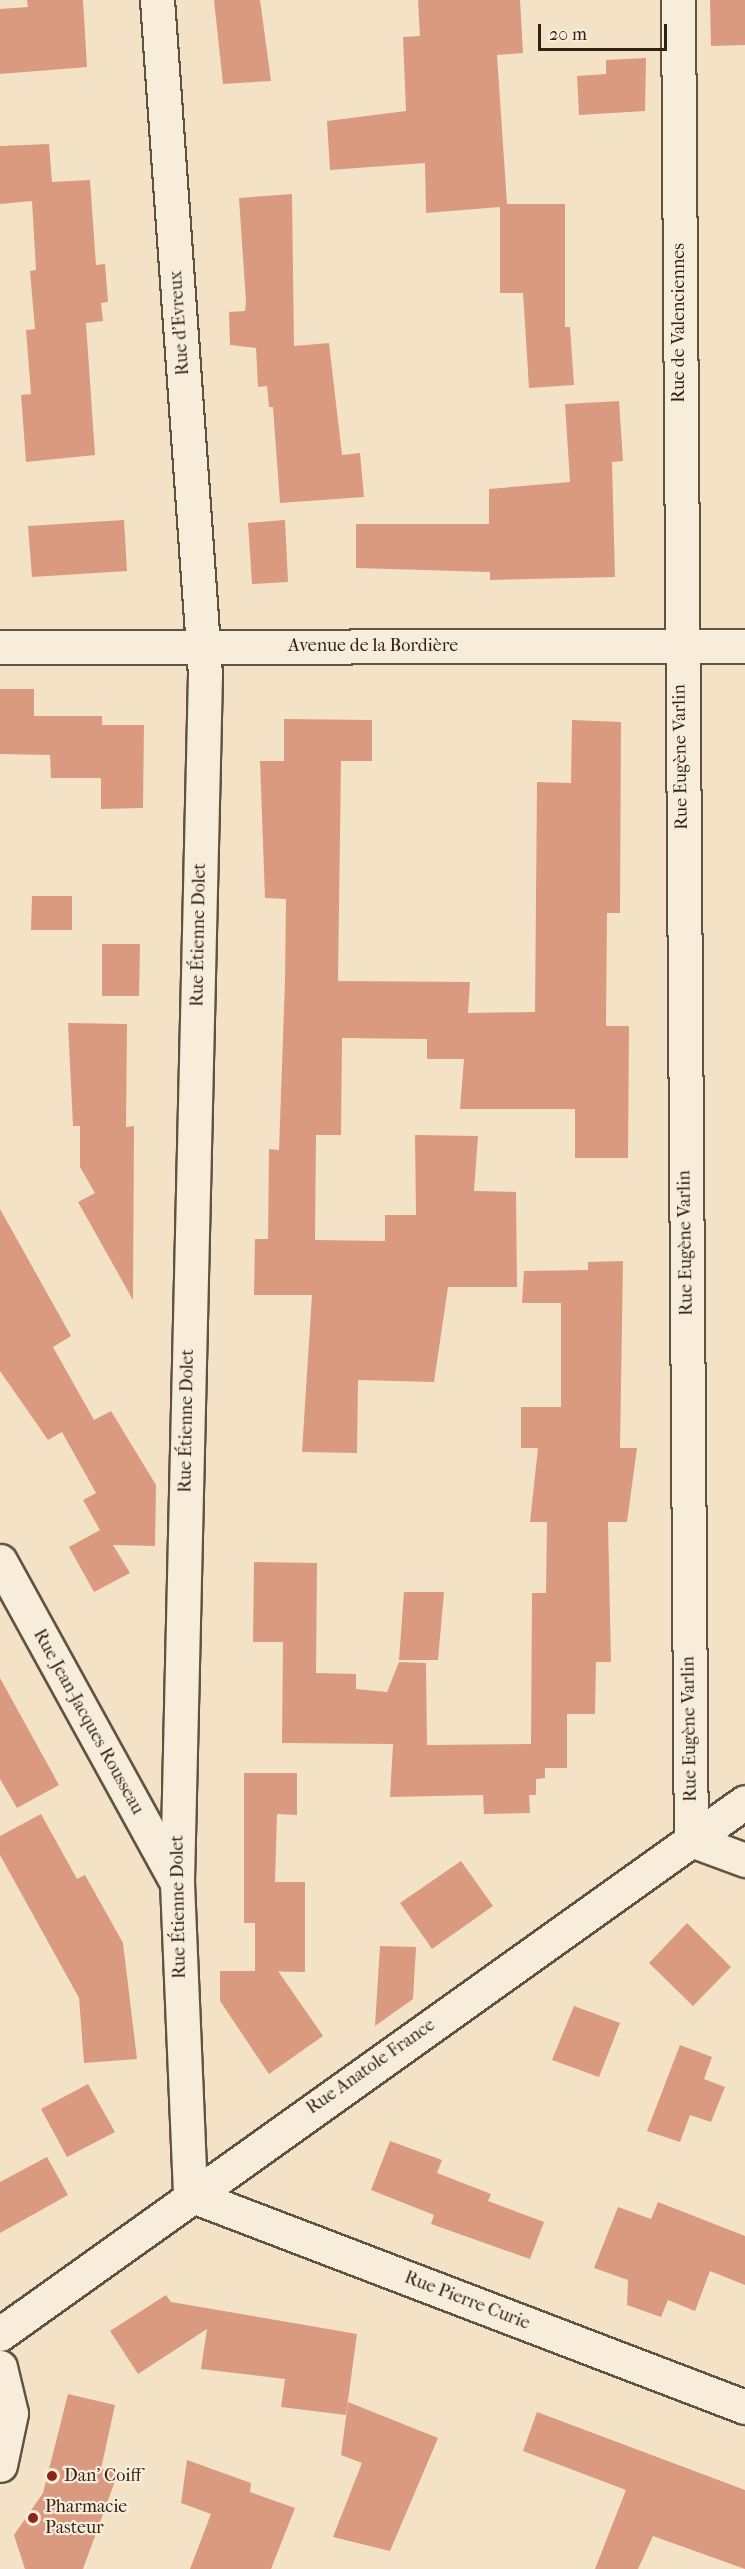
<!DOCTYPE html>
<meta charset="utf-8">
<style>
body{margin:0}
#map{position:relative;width:745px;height:2569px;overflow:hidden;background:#f4e2c7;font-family:"IM FELL French Canon",serif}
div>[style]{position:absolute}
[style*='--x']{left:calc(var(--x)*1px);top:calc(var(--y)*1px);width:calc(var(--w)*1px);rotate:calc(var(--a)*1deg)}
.building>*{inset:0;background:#da9a80}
.roads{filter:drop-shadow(2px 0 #625242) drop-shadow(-2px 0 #625242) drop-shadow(0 2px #625242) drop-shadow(0 -2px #625242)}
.minor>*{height:33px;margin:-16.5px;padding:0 16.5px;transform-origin:16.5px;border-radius:16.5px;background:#f8ecdb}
.dots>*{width:16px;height:16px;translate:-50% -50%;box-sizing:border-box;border:3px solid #f8ecdb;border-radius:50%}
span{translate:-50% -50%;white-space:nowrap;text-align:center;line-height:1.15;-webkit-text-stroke:4.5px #f8ecdb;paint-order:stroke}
.street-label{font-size:18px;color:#322215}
.poi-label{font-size:18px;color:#322215}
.left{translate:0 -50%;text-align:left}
.scale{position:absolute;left:538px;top:24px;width:129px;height:27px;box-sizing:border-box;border:3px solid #322215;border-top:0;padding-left:8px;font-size:18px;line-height:21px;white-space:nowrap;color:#322215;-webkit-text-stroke:4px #f8ecdb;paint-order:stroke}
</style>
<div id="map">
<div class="building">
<i style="clip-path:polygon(27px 0,83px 0,87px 67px,0 74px,0 9px,28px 7px)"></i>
<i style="clip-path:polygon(214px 0,260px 0,271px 81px,223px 84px)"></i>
<i style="clip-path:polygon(418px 0,520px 0,523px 53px,497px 55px,507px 204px,565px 204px,565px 327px,570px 327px,574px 385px,529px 388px,523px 293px,500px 293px,500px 207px,426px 213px,425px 163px,330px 170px,327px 121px,406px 111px,403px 37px,420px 36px)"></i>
<i style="clip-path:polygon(710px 0,745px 0,745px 45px,711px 46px)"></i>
<i style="clip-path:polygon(646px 58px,645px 111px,579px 115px,577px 76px,606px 74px,606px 60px)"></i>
<i style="clip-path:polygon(49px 144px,52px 182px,90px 180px,96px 265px,105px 264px,108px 302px,101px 303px,103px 321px,86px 323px,95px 455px,26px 462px,21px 395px,31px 394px,26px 330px,35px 329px,30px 271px,36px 270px,32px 201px,0 204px,0 146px)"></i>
<i style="clip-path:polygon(292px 194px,294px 346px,329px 343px,342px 455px,360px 453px,364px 497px,280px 503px,273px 407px,269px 407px,267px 386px,258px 387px,256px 348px,230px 345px,229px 312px,245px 311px,246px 302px,239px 198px)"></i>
<i style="clip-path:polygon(619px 401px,623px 461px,612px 462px,615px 577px,490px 580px,490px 572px,356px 568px,356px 524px,489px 524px,489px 489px,570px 482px,565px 404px)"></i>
<i style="clip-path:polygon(124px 520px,127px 571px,32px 577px,28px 526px)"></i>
<i style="clip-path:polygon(285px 520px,288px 582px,252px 584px,248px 523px)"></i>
<i style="clip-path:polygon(0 689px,34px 689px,34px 716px,102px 716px,102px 725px,144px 725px,143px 808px,101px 809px,101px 778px,51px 778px,50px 755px,0 754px)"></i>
<i style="clip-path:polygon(284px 719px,372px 720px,372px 761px,341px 761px,338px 981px,470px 982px,468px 1013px,535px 1012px,537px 782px,571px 783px,572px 720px,621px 722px,620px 913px,607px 913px,606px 1026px,629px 1026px,628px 1158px,575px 1158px,575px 1109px,460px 1109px,464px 1059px,427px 1059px,427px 1039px,342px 1038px,341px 1135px,316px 1135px,315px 1240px,385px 1241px,385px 1215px,416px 1215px,415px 1135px,478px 1136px,474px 1191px,516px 1192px,517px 1287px,448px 1287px,434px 1382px,358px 1380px,357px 1453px,302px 1452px,312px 1295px,254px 1295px,255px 1239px,268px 1239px,269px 1149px,279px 1150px,285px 981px,286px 899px,265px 898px,260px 761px,284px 761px)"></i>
<i style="clip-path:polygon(32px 896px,72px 896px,72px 930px,31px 930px)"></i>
<i style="clip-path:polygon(102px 944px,140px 944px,139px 996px,102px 996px)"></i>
<i style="clip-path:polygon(68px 1023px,127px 1024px,126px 1127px,134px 1126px,133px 1300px,78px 1202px,95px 1193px,80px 1167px,80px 1126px,73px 1126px)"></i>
<i style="clip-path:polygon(0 1209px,71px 1336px,53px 1347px,94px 1420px,111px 1411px,156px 1485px,155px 1546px,113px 1545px,130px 1573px,94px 1592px,69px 1547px,100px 1530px,83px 1500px,96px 1493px,62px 1432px,48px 1440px,0 1371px)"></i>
<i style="clip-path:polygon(623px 1261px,620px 1448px,637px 1448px,627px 1522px,608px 1522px,611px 1662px,596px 1662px,595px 1714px,567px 1714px,567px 1768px,545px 1768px,545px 1778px,536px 1779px,536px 1795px,529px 1795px,530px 1813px,484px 1814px,483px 1795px,390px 1797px,393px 1744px,282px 1743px,283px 1642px,253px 1642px,254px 1562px,317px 1563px,316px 1673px,356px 1674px,356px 1689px,387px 1692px,399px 1662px,426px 1663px,427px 1745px,531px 1744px,532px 1593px,546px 1593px,547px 1522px,530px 1522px,538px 1448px,521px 1448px,521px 1407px,561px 1407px,561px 1303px,522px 1303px,524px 1271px,588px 1270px,588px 1262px)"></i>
<i style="clip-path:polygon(404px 1592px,444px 1592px,438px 1660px,399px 1660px)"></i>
<i style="clip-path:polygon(0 1678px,59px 1785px,17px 1808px,0 1779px)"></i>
<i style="clip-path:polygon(244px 1773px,297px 1773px,297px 1815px,277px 1814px,275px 1882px,305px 1882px,305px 1972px,255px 1971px,255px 1923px,244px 1923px)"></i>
<i style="clip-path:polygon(41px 1814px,77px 1879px,85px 1875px,123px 1943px,137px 2059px,84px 2063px,79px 1998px,0 1855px,0 1836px)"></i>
<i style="clip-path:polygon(461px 1861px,493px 1906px,432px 1949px,400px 1903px)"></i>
<i style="clip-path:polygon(687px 1923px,731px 1967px,693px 2006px,649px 1963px)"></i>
<i style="clip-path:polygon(380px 1946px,416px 1947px,413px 1999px,375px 2026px)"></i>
<i style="clip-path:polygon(220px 1971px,278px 1971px,323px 2036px,269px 2074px,220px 2001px)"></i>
<i style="clip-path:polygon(574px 2006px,620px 2023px,599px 2077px,552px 2060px)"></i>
<i style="clip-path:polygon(680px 2045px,712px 2057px,704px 2079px,725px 2087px,711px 2122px,690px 2115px,680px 2142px,647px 2131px)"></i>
<i style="clip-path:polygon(88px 2084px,115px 2132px,67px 2157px,41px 2109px)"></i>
<i style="clip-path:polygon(390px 2141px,442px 2160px,437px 2173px,491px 2194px,488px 2201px,544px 2222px,530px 2259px,431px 2224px,434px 2215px,371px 2190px)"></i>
<i style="clip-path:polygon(47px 2157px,68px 2195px,0 2233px,0 2182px)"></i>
<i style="clip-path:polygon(658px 2202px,745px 2236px,745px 2285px,710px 2271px,695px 2311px,668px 2300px,661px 2317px,627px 2305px,628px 2280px,594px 2268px,618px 2207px,651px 2219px)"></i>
<i style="clip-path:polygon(166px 2295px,171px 2302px,357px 2334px,346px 2415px,281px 2407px,285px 2379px,201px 2369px,207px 2329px,138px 2374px,110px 2331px)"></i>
<i style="clip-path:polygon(68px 2394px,115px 2405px,101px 2469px,118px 2473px,83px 2569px,25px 2569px,14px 2535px,43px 2493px)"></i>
<i style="clip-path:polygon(348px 2402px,438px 2438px,390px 2551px,333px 2537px,362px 2463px,341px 2455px)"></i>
<i style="clip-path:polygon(537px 2412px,745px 2490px,745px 2569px,653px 2536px,638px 2569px,595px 2569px,626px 2490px,523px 2451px)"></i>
<i style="clip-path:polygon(187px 2460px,251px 2483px,250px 2492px,295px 2508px,271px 2569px,190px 2569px,211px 2514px,181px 2503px)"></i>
</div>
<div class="roads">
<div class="minor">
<i style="--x:157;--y:0;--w:676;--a:85.93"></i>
<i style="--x:205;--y:674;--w:1209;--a:91.33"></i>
<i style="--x:177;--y:1883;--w:312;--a:87.6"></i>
<i style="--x:190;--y:2195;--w:594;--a:20.91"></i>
<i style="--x:678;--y:0;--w:1840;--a:89.6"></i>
<i style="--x:691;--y:1840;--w:58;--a:20.3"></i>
<i style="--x:0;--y:647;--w:745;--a:-0.08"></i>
<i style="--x:0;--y:1561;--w:367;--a:61.2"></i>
<i style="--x:0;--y:2334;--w:915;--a:-35.53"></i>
<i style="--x:0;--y:2367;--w:47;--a:76.6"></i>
<i style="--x:11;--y:2413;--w:53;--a:101.9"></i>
</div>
</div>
<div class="dots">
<i style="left:52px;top:2476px;background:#8f2418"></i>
<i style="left:33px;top:2518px;background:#8f2418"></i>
</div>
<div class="street-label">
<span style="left:180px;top:323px;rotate:-94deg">Rue d'Evreux</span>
<span style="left:679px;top:323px;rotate:-90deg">Rue de Valenciennes</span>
<span style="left:373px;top:646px">Avenue de la Bordière</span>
<span style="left:681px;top:757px;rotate:-91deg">Rue Eugène Varlin</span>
<span style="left:199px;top:935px;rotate:-89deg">Rue Étienne Dolet</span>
<span style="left:686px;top:1243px;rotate:-91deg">Rue Eugène Varlin</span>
<span style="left:187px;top:1421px;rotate:-89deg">Rue Étienne Dolet</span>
<span style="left:88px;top:1722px;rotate:61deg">Rue Jean-Jacques Rousseau</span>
<span style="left:690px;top:1729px;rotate:-91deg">Rue Eugène Varlin</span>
<span style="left:179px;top:1907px;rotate:-91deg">Rue Étienne Dolet</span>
<span style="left:371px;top:2067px;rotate:-35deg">Rue Anatole France</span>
<span style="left:467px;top:2301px;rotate:21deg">Rue Pierre Curie</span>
</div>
<div class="poi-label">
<span class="left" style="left:64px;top:2476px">Dan' Coiff</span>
<span class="left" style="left:45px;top:2518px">Pharmacie<br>Pasteur</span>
</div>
<div class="scale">20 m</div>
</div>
